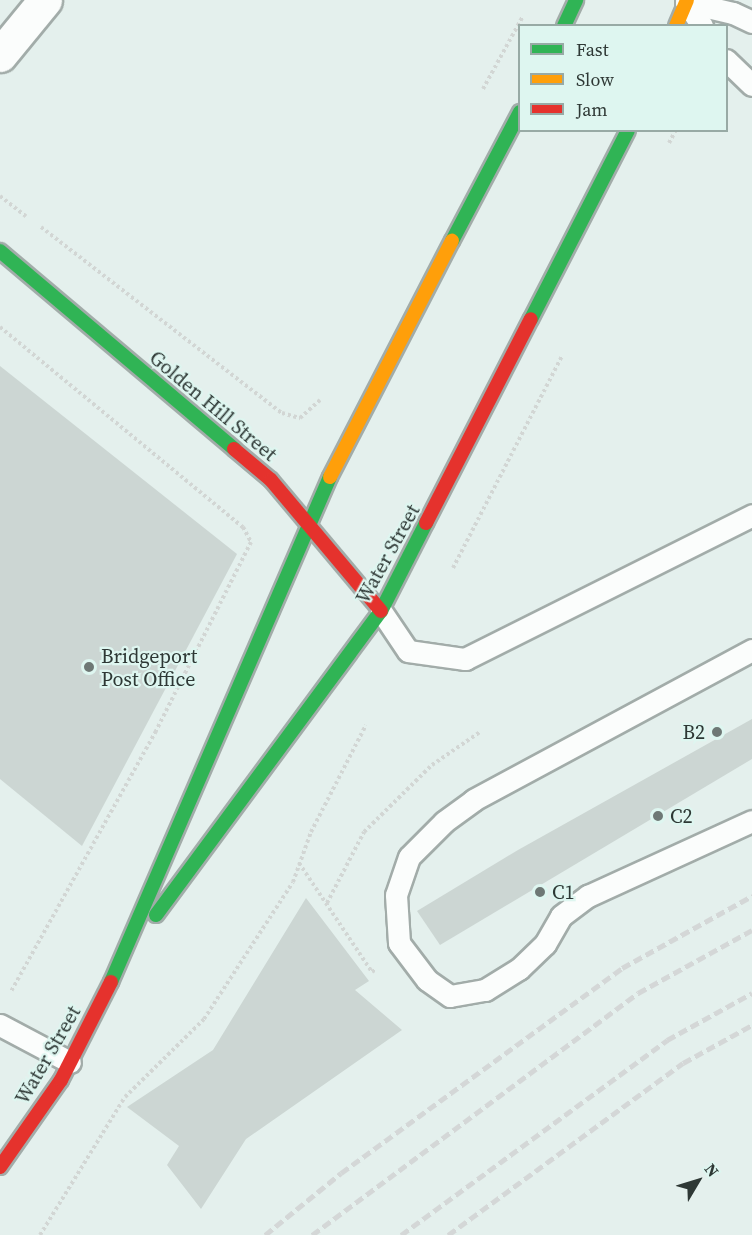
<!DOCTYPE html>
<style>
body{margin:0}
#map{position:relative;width:752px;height:1235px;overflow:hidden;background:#e4f0ed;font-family:"Source Serif 4",serif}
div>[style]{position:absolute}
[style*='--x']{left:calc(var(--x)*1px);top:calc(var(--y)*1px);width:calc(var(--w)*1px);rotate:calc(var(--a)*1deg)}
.building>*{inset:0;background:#ccd6d3}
.path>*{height:4px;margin-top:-2px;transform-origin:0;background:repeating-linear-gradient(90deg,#d2d6d4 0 3px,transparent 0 6px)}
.roads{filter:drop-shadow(2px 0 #a2aca9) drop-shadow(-2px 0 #a2aca9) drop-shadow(0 2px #a2aca9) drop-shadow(0 -2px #a2aca9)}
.lane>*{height:21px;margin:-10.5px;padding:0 10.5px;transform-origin:10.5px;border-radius:10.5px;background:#fbfdfc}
.street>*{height:33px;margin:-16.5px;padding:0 16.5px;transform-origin:16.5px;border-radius:16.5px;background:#fbfdfc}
.fast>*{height:14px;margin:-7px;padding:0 7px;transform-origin:7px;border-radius:7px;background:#30b455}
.slow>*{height:14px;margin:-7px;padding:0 7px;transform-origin:7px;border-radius:7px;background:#ff9f0a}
.jam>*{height:14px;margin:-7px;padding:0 7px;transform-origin:7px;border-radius:7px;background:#e5322d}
.rail>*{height:4.5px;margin-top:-2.25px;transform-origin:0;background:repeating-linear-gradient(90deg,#d4d7d7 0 9px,transparent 0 13.5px)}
.dots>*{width:16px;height:16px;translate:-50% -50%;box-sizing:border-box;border:3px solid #def6f0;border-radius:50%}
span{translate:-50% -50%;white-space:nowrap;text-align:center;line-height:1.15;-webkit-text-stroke:4.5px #def6f0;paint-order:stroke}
.street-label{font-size:20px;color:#2e3835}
.poi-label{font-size:20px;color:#2e3835}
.left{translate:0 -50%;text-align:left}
.right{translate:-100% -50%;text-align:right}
.legend{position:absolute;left:518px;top:24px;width:210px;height:108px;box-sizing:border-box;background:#def6f0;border:2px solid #98aaa5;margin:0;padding:8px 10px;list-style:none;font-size:18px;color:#2e3835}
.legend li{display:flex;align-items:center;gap:12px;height:30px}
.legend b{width:30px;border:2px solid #98aaa5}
.north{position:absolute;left:668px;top:1151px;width:60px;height:60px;-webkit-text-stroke:4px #def6f0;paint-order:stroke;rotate:52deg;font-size:16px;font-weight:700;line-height:24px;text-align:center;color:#2e3835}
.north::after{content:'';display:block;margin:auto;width:21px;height:27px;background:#2e3835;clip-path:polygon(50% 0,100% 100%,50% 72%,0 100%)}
</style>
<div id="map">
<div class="building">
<i style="clip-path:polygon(0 366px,237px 554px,82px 846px,0 779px)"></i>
<i style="clip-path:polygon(752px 719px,752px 759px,440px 945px,417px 911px,518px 850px)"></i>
<i style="clip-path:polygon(306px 898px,369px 981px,355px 990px,402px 1030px,246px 1139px,201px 1209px,167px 1165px,179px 1146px,127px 1107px,213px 1050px)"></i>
</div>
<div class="path">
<i style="--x:483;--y:89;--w:83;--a:-61.3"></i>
<i style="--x:669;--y:143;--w:15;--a:-62"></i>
<i style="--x:0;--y:196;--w:33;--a:38"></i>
<i style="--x:41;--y:227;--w:304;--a:37.7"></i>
<i style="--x:282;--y:413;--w:19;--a:16"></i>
<i style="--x:300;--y:418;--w:27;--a:-42"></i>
<i style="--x:0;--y:327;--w:315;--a:39.5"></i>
<i style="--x:243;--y:527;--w:17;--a:62"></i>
<i style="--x:251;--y:542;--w:212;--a:116.7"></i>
<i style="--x:156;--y:731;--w:298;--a:119.1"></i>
<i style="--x:453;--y:568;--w:238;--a:-62.8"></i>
<i style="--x:299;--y:863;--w:131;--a:56.2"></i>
<i style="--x:372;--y:972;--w:5;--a:-37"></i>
<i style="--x:327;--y:903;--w:80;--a:-62.5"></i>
<i style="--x:364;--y:832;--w:95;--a:-44.6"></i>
<i style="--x:432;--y:765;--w:58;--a:-34.5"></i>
<i style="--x:40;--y:1235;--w:162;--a:-58.4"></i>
<i style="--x:125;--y:1097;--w:111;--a:-44.6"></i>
<i style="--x:204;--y:1019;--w:163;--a:-57"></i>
<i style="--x:293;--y:882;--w:53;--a:-70.2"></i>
<i style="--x:311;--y:832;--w:120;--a:-62.8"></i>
</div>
<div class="roads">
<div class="lane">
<i style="--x:686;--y:2;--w:48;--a:13.2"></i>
<i style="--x:733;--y:13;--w:21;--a:25"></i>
<i style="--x:686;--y:2;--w:29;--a:56"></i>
<i style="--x:726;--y:60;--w:36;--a:44"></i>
<i style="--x:381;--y:611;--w:48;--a:56"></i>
<i style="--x:408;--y:651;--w:58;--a:8"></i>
<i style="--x:465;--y:659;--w:321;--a:-26.6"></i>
<i style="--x:752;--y:650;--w:316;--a:151.7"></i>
<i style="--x:474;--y:800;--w:37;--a:144"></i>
<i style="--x:444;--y:822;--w:49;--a:135"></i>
<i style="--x:409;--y:857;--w:40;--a:108.9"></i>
<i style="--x:396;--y:895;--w:48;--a:86.4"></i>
<i style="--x:399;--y:943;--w:46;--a:52.9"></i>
<i style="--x:427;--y:980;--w:28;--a:35"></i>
<i style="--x:450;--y:996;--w:36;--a:-10"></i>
<i style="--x:485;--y:990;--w:40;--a:-32"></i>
<i style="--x:519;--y:969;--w:36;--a:-44"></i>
<i style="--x:545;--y:944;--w:32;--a:-60"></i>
<i style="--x:561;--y:916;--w:34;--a:-37"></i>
<i style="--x:588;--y:896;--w:180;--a:-24.6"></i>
<i style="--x:0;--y:1025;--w:79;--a:27.9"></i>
</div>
<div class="street">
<i style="--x:0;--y:55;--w:71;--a:-50.7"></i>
</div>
<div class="fast">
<i style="--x:564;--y:26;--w:29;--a:-65"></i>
<i style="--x:452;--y:241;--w:146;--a:-62.2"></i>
<i style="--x:0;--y:251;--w:307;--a:40.2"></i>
<i style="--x:531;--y:319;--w:212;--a:-62.8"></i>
<i style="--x:156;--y:915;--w:378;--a:-53.5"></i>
<i style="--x:381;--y:611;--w:99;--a:-62.9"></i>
<i style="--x:111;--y:982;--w:550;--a:-66.56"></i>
</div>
<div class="slow">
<i style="--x:676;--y:26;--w:28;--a:-67"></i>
<i style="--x:330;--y:477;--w:266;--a:-62.7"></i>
</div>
<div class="jam">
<i style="--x:234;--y:449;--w:48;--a:40"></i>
<i style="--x:271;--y:480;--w:171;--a:50"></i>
<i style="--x:426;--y:523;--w:229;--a:-62.8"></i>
<i style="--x:0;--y:1167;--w:106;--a:-55"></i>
<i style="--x:61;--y:1080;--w:110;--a:-63"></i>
</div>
</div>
<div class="rail">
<i style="--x:265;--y:1235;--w:98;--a:-39.2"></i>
<i style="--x:341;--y:1173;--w:348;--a:-36.1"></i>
<i style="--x:622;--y:968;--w:149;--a:-29"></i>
<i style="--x:312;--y:1235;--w:406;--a:-36.6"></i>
<i style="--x:638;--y:993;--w:130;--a:-28.9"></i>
<i style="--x:401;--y:1235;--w:330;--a:-36.2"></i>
<i style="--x:667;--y:1040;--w:97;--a:-28.9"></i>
<i style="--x:448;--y:1235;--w:291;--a:-36.2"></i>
<i style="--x:683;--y:1063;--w:79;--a:-28.8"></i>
</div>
<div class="dots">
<i style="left:89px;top:667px;background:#6e7875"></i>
<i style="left:717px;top:732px;background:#6e7875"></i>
<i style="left:658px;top:816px;background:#6e7875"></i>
<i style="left:540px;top:892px;background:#6e7875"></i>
</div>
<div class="street-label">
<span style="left:213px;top:406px;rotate:40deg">Golden Hill Street</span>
<span style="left:388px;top:554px;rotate:-61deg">Water Street</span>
<span style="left:48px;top:1055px;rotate:-60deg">Water Street</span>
</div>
<div class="poi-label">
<span class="left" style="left:101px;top:668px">Bridgeport<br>Post Office</span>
<span class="right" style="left:705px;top:732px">B2</span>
<span class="left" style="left:670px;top:816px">C2</span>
<span class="left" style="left:552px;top:892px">C1</span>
</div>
<ul class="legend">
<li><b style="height:8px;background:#30b455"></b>Fast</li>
<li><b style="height:8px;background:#ff9f0a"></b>Slow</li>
<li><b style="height:8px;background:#e5322d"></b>Jam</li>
</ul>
<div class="north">N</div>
</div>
